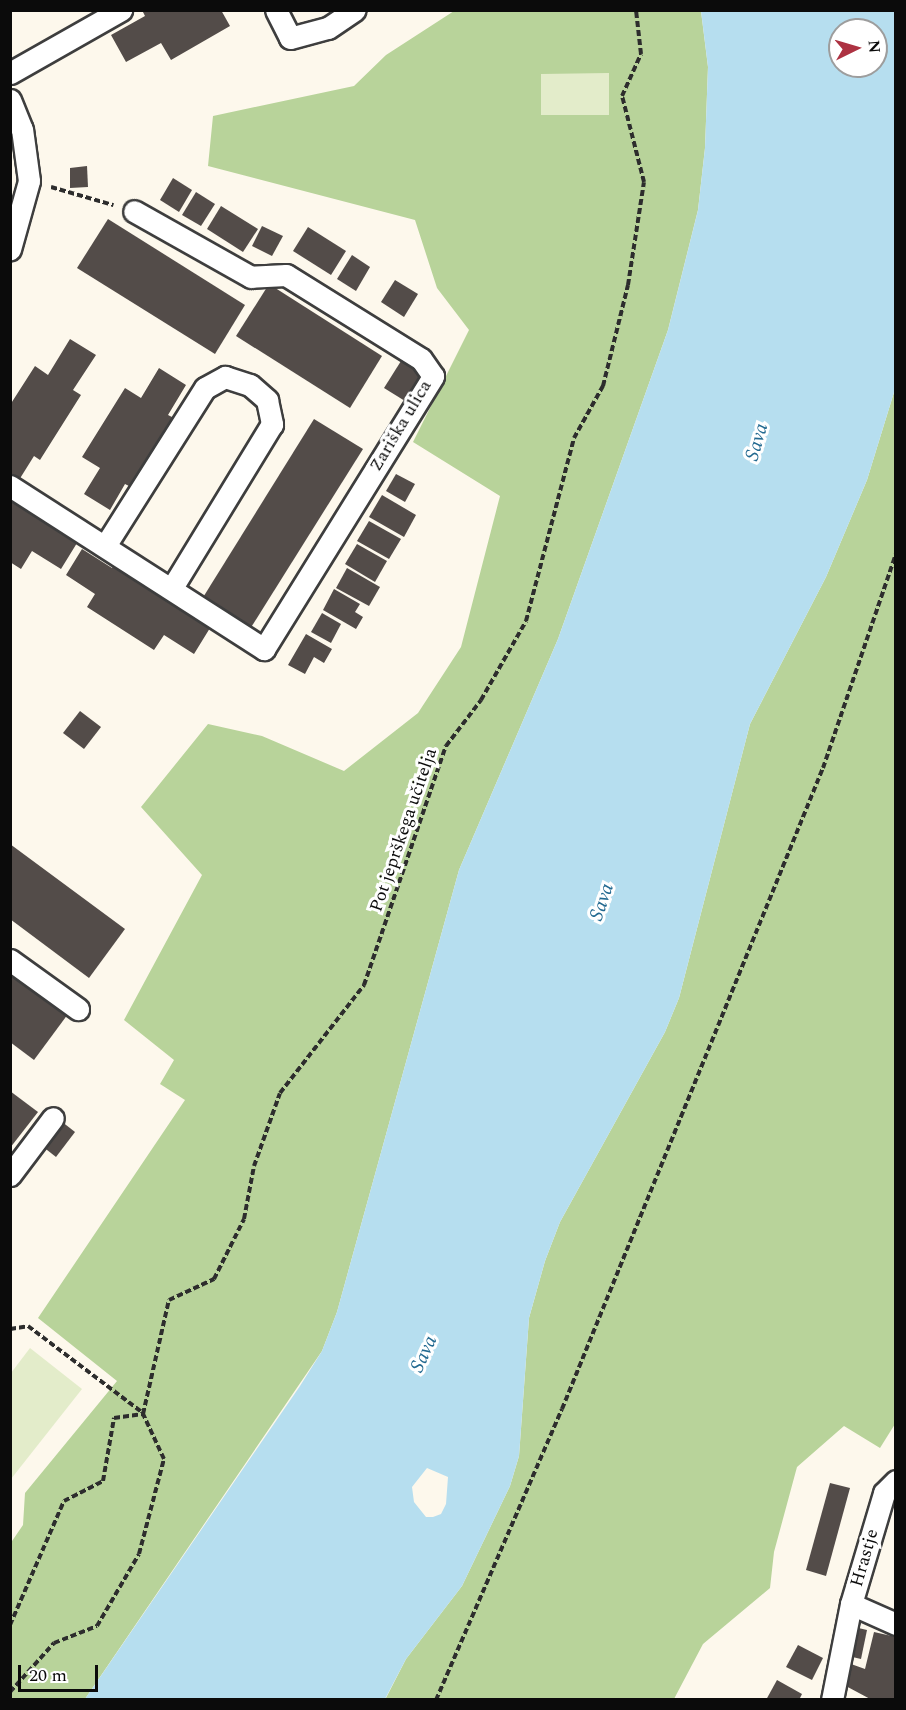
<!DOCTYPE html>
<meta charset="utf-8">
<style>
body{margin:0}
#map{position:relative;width:906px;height:1710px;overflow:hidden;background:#fdf8ec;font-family:Spectral,serif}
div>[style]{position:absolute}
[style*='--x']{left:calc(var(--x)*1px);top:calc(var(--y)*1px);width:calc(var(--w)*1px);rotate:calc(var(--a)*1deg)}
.forest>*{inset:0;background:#b8d39a}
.pitch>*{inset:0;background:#e3ecca}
.water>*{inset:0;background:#b6deef}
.building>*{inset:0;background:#534c49}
.path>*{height:4px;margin-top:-2px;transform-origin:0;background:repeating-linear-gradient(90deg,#2d2d2d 0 6px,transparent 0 9px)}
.roads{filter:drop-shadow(2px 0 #3e3e3e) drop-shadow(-2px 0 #3e3e3e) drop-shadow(0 2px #3e3e3e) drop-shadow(0 -2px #3e3e3e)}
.street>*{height:21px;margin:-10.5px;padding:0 10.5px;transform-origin:10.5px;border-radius:10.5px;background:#fff}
span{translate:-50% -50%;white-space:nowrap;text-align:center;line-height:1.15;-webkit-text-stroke:6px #fff;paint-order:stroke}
.street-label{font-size:18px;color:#0b0b0b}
.water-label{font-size:20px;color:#226990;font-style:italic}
.frame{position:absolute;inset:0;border:12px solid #0b0b0b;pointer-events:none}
.north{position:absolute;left:828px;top:18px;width:60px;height:60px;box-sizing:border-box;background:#fff;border:2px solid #9d9d9d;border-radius:50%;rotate:85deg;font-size:16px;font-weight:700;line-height:24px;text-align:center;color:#0b0b0b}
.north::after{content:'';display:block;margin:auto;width:21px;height:27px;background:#ad3242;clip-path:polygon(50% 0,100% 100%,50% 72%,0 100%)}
.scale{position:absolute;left:18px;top:1665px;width:80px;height:27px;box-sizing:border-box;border:3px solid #0b0b0b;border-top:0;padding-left:8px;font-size:18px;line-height:21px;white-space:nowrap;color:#0b0b0b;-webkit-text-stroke:4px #fff;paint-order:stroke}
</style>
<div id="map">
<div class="forest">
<i style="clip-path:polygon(454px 11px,701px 11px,708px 67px,705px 148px,698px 210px,668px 330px,558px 639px,459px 870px,337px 1312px,322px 1351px,85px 1699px,11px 1699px,10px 1544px,23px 1525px,25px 1493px,117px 1381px,38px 1318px,185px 1100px,160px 1084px,174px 1060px,124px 1020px,202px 875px,141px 807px,208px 724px,262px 736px,344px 771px,418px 713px,461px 647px,500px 496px,413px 442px,469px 330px,437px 288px,415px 220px,208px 166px,213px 116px,354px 86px,386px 55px)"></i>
<i style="clip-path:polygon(895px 389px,895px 1424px,880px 1448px,844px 1426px,797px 1467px,774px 1552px,770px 1588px,703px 1644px,674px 1699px,385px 1700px,406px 1659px,462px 1586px,510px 1486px,519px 1456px,529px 1318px,545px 1261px,560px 1222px,665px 1032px,679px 998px,750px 724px,826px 577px,867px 480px)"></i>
</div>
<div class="pitch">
<i style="clip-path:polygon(609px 73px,609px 115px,541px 115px,541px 74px)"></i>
<i style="clip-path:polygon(30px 1348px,82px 1389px,11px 1479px,11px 1373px)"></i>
</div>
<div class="water">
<i style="clip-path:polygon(evenodd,701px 11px,895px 11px,895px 389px,867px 480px,826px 577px,750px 724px,679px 998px,665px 1032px,560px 1222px,545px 1261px,529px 1318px,519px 1456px,510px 1486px,462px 1586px,406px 1659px,385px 1699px,85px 1699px,300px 1386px,322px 1351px,337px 1312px,459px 870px,558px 639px,668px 330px,698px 210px,705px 148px,708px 67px,701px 11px,840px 30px,876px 30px,876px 66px,840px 66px,840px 30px,701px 11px,427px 1468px,448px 1477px,446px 1504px,441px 1514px,433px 1517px,426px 1517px,414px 1502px,412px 1487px,427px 1468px)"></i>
</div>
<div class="building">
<i style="clip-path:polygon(142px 10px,221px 10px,230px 26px,171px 60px,161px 43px,126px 62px,111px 35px,145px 16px)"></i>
<i style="clip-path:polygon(87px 166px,88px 187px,70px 188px,70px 168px)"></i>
<i style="clip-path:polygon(173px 178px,192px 190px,179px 212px,160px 200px)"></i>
<i style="clip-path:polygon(196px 192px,215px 204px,201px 226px,182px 215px)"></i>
<i style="clip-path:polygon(221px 206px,258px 229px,243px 252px,207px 229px)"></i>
<i style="clip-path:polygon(108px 219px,245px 305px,215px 354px,77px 268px)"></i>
<i style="clip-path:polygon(262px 226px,283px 236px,272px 256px,252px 246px)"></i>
<i style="clip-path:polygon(308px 227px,346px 251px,331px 275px,293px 251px)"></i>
<i style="clip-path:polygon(352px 255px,370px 267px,356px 291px,337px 279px)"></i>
<i style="clip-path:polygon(395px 280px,418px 294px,404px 317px,381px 302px)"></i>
<i style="clip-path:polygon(269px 284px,382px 356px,350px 408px,236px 336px)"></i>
<i style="clip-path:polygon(70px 339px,96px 355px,73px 390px,81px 395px,40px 460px,34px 456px,19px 480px,10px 475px,10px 405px,35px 366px,48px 375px)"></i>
<i style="clip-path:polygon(401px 361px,422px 373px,405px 401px,384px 388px)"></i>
<i style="clip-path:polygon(159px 368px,186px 385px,168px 415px,174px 418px,131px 487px,125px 484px,110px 510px,84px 494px,100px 468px,82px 457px,125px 388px,141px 398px)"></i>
<i style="clip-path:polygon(314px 419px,363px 449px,250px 629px,202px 599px)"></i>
<i style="clip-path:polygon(396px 474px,415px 484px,405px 502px,386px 491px)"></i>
<i style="clip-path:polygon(10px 494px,51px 520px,48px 525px,77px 543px,61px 569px,32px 551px,21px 569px,10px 562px)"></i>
<i style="clip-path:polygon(382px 495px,416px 515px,404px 537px,369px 517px)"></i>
<i style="clip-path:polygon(369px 521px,401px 539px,389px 559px,357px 541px)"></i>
<i style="clip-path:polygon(357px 544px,387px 561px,375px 582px,345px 564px)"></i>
<i style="clip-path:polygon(82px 549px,112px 568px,115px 563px,210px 628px,194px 654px,164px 635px,154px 650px,87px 607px,95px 594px,66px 575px)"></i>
<i style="clip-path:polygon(347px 568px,380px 587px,369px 606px,336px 588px)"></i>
<i style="clip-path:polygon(334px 589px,360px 604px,355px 612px,363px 617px,356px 629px,323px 610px)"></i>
<i style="clip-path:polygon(322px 613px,341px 624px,331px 643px,311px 632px)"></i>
<i style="clip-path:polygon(306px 634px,332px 649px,324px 663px,314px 657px,305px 674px,288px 665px)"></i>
<i style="clip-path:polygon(80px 711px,101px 727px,84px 749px,63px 733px)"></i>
<i style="clip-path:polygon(10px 844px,125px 929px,89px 978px,10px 919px)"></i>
<i style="clip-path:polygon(10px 971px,68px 1014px,34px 1060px,10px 1042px)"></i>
<i style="clip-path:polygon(10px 1091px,38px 1112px,10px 1148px)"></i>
<i style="clip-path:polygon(61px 1121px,75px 1132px,56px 1157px,42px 1146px)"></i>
<i style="clip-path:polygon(830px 1483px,850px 1488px,826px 1576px,806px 1570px)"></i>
<i style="clip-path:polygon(854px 1627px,867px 1630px,861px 1659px,848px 1656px)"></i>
<i style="clip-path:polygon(874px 1632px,896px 1637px,896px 1700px,872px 1700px,844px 1685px,851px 1664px,865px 1669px)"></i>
<i style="clip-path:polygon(798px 1645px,823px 1658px,812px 1680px,786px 1667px)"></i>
<i style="clip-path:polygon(777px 1680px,802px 1694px,799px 1700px,766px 1700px)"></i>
</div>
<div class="path">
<i style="--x:51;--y:187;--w:65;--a:16.2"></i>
<i style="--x:10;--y:1329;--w:18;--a:-9"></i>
<i style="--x:28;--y:1326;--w:144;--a:37.1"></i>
<i style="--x:10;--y:1625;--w:135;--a:-66.5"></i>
<i style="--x:64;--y:1501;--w:44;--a:-27.1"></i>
<i style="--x:103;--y:1481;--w:64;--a:-80.1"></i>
<i style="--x:114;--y:1418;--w:29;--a:-8"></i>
<i style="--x:10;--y:1692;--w:66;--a:-48.1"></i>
<i style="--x:54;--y:1643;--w:46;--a:-21.6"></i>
<i style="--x:97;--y:1626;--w:83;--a:-59.7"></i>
<i style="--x:139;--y:1554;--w:98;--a:-75.3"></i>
<i style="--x:164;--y:1459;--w:50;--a:-115"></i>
<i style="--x:143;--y:1414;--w:117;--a:-77.2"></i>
<i style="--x:169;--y:1300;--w:50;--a:-25"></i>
<i style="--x:214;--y:1279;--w:67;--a:-63.4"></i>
<i style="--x:244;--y:1219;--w:54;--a:-79.3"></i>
<i style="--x:254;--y:1166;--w:77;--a:-70.4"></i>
<i style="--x:280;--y:1093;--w:137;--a:-52.1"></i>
<i style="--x:364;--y:985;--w:253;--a:-71.1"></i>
<i style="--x:446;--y:746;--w:58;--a:-52.7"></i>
<i style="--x:481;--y:700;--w:91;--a:-60.3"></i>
<i style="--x:526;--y:621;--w:189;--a:-75.3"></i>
<i style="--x:574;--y:438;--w:60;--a:-60.9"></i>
<i style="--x:603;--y:386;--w:104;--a:-76.1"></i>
<i style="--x:628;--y:285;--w:104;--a:-81.2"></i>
<i style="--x:644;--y:182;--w:89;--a:-104.3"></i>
<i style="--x:622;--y:96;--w:46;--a:-65.7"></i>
<i style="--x:641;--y:54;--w:44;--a:-96.5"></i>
<i style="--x:436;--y:1700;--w:317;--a:-66.6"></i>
<i style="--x:562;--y:1409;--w:692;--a:-67.85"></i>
<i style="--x:823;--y:768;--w:226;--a:-71.2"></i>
</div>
<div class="roads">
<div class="street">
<i style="--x:276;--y:10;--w:31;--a:63"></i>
<i style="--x:290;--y:38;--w:39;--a:-15"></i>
<i style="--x:328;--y:28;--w:32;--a:-34"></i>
<i style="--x:10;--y:73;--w:128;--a:-29.6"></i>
<i style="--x:10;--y:100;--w:31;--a:68"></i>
<i style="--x:22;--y:129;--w:52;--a:82.3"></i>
<i style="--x:29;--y:181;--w:71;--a:105.6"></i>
<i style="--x:10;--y:486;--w:302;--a:32.7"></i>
<i style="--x:264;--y:649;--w:321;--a:-58.2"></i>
<i style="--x:433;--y:376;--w:21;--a:-125"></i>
<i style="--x:421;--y:359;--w:159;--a:-148.1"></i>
<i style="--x:286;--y:275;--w:35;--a:177"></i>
<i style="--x:251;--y:277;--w:134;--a:-150.6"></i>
<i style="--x:105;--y:546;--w:187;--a:-57.7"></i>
<i style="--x:205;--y:388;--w:23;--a:-29"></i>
<i style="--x:225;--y:377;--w:26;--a:18"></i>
<i style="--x:250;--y:385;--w:23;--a:41"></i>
<i style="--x:267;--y:400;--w:25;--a:78"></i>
<i style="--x:272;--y:424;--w:192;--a:121.4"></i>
<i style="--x:10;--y:960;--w:84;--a:35.8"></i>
<i style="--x:10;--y:1175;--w:71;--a:-53"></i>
<i style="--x:851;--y:1604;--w:49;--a:24"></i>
<i style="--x:832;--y:1700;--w:98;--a:-78.8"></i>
<i style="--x:851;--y:1604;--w:116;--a:-73.4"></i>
<i style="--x:884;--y:1493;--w:17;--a:-45"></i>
</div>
</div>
<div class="street-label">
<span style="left:401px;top:426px;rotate:-59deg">Zariška ulica</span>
<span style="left:404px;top:830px;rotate:-71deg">Pot jeprškega učitelja</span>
<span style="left:865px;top:1558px;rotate:-74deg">Hrastje</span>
</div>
<div class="water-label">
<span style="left:757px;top:442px;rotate:-74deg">Sava</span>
<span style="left:602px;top:902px;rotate:-71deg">Sava</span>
<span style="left:424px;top:1354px;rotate:-66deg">Sava</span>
</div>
<div class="frame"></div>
<div class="north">N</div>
<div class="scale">20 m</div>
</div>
